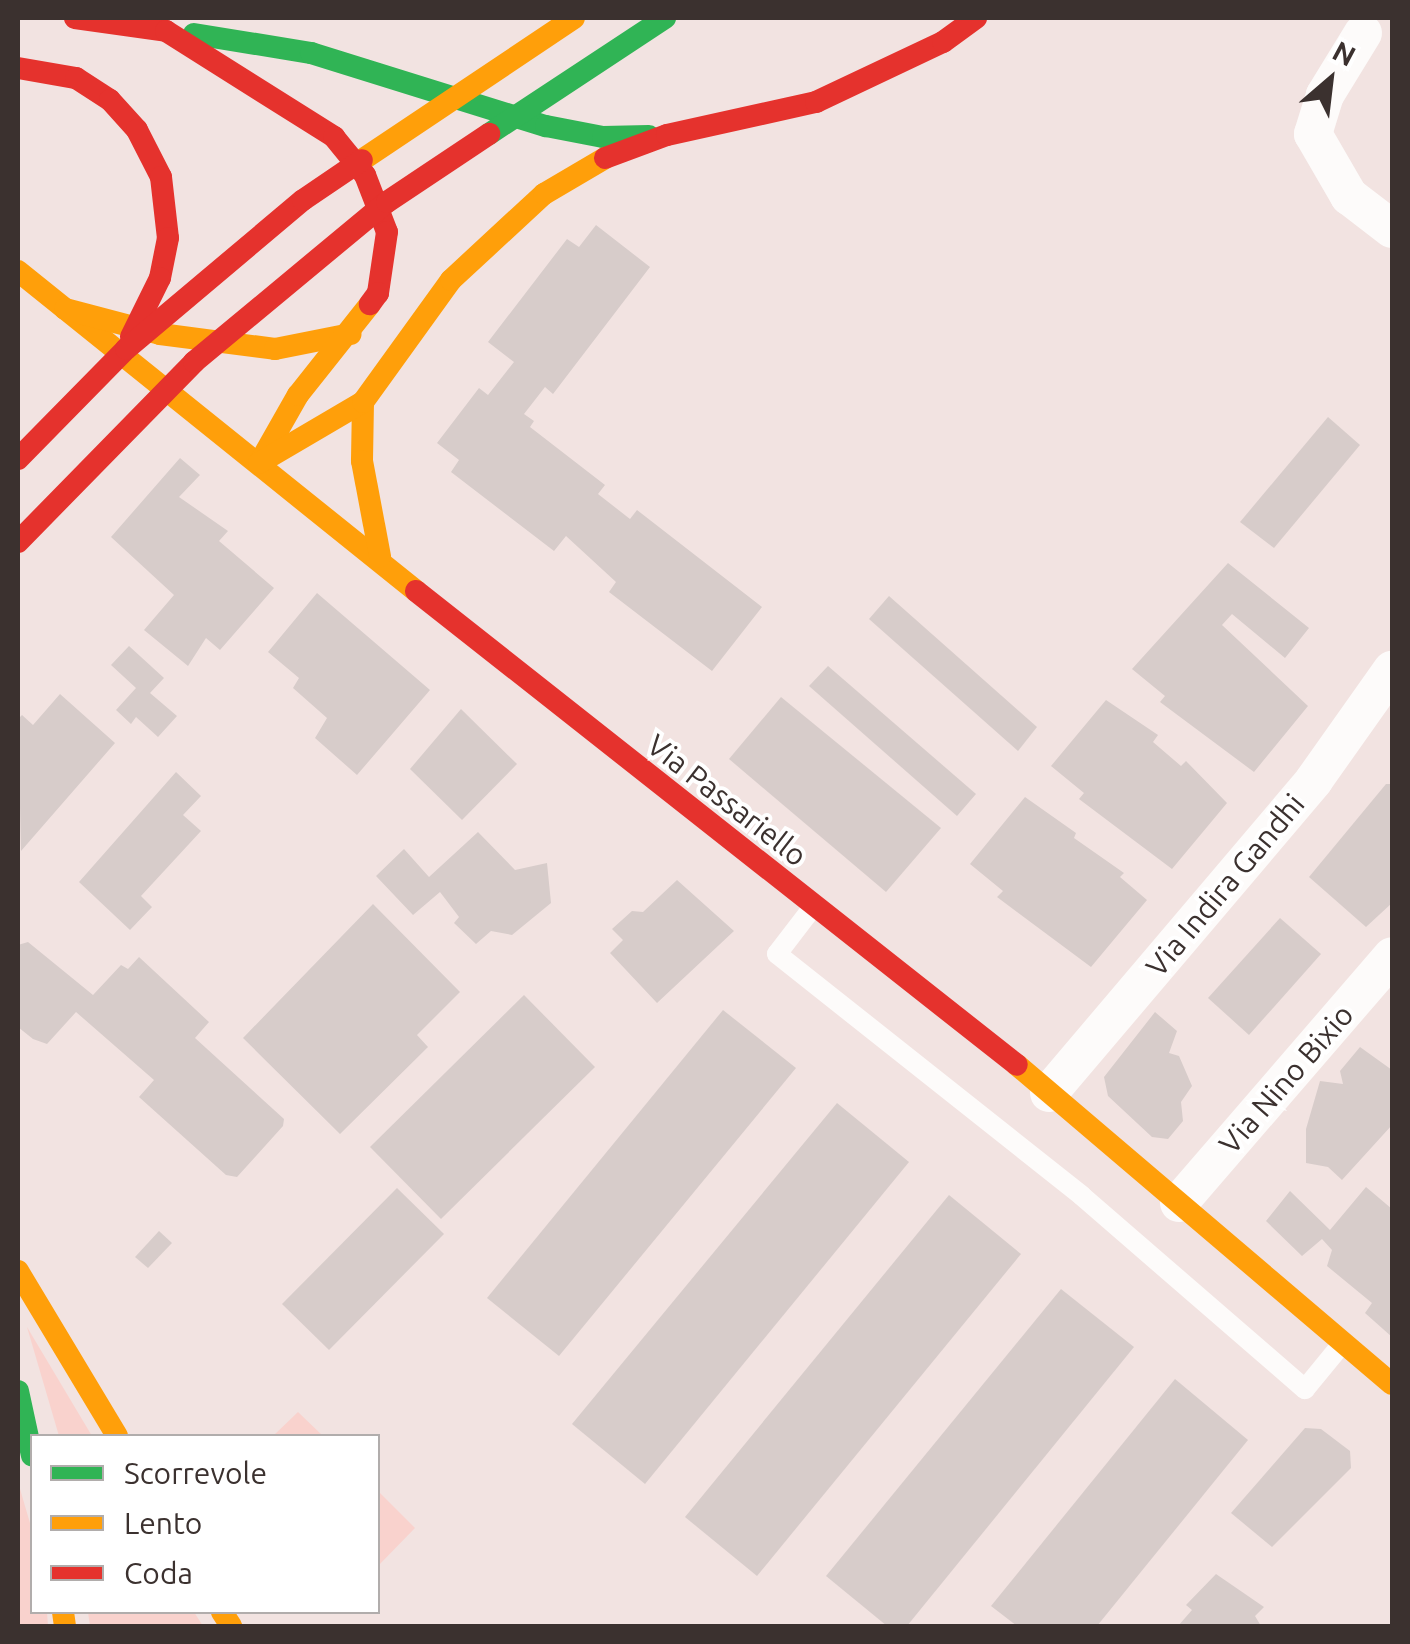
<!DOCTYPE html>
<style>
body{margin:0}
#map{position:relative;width:1410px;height:1644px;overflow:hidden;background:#f2e3e1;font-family:Ubuntu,sans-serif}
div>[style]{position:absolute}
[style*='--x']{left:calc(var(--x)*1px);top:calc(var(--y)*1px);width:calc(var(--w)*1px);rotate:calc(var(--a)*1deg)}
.green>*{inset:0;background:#f9d2cd}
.building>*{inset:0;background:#d7ccca}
.lane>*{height:20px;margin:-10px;padding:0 10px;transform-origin:10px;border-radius:10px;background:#fdfbfa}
.street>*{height:38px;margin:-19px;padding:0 19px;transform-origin:19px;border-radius:19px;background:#fdfbfa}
.fast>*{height:22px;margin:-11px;padding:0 11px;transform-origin:11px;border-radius:11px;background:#30b455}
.slow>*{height:22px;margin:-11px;padding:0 11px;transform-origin:11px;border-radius:11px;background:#ff9f0a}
.jam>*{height:22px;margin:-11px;padding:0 11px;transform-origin:11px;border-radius:11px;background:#e5322d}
span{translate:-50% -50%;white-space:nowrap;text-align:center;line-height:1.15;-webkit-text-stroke:8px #fff;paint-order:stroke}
.street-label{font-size:30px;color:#3b312f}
.frame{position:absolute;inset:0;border:20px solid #3b312f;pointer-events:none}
.legend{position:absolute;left:30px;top:1434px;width:350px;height:180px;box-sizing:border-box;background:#fff;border:2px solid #b1adac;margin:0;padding:12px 18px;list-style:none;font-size:30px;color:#3b312f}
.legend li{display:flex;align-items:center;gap:20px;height:50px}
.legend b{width:50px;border:2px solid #b1adac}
.north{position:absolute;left:1280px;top:30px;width:100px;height:100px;-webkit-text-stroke:8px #fff;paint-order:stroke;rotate:28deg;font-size:28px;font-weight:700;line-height:40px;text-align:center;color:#3b312f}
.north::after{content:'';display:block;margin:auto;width:35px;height:45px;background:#3b312f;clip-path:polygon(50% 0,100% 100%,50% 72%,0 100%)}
</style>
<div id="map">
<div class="green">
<i style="clip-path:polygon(27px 1327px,92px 1436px,59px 1436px)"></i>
<i style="clip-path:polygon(298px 1412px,323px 1436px,273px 1436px)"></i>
<i style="clip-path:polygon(18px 1482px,32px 1530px,32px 1612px,47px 1612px,48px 1626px,18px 1626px)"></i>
<i style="clip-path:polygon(378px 1491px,415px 1528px,378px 1566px)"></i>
<i style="clip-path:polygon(88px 1612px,194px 1612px,203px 1626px,90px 1626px)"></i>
</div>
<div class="building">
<i style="clip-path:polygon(596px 225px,650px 267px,553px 394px,545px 387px,524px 414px,534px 421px,530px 427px,605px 485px,598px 494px,630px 519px,637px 510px,762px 607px,712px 671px,609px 592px,616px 582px,566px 536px,554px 551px,451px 472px,459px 460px,437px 443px,479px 388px,488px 395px,514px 362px,488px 342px,567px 239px,579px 247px)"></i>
<i style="clip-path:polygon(1328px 417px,1360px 445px,1274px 548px,1240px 522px)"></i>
<i style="clip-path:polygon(180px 458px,200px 475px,179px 497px,228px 531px,219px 541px,274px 588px,220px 650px,206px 638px,188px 666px,144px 630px,174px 595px,111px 537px)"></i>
<i style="clip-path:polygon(1228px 563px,1309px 628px,1285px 658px,1232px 614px,1222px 625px,1308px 706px,1254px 772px,1160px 702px,1165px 696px,1132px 669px)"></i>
<i style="clip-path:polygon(317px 593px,430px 690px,357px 775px,315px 738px,327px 718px,293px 688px,299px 678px,268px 652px)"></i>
<i style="clip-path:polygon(889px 596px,1037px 727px,1018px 751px,869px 619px)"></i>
<i style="clip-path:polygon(129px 646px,164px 678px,150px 693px,177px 716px,158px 737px,136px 717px,131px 724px,116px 710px,136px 688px,111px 665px)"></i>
<i style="clip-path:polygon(828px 666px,976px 794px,957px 816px,809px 686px)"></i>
<i style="clip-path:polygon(60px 694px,115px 743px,21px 851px,18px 719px,22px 715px,33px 725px)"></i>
<i style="clip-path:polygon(781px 697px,941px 828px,886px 892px,729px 759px)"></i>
<i style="clip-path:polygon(1106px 700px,1158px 735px,1153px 742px,1181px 766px,1186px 761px,1227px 803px,1172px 869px,1079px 799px,1084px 793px,1051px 766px)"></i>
<i style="clip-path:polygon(461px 709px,517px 764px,462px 820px,410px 769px)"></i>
<i style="clip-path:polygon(176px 772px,201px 796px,183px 815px,201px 831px,141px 896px,152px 907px,130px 930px,79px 882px)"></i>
<i style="clip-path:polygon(1386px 784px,1392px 784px,1392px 903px,1366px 927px,1309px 877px)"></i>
<i style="clip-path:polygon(1025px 797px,1076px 833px,1074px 838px,1124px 873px,1120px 877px,1147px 900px,1091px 967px,997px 897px,1003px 891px,970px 864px)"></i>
<i style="clip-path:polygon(478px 832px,515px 870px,547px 863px,551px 903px,512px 935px,491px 931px,476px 944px,454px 923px,459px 917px,440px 892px,413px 915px,376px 876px,404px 849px,429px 877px)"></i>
<i style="clip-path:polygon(677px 880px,734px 931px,657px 1003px,610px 953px,623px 940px,612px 929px,632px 911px,643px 912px)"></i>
<i style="clip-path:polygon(373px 904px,460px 992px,417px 1035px,428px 1047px,340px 1134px,243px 1038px)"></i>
<i style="clip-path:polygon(1280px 918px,1321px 954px,1249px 1035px,1208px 998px)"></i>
<i style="clip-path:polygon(28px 942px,93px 995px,121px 965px,128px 969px,139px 957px,209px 1022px,195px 1038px,284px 1119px,283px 1126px,237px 1177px,226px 1175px,139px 1097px,154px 1080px,76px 1012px,47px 1044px,33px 1039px,18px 1027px,18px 945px)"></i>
<i style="clip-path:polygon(524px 995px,595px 1067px,441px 1219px,370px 1147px)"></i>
<i style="clip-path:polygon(723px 1010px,796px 1068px,559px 1356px,487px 1298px)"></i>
<i style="clip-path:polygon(1155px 1012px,1177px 1031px,1169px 1053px,1179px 1056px,1192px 1086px,1181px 1102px,1183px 1121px,1168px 1139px,1152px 1137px,1108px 1096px,1104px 1077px)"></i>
<i style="clip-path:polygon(1360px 1047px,1392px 1070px,1392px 1125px,1342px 1180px,1328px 1167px,1306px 1163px,1306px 1129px,1320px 1081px,1343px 1084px,1340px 1071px)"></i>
<i style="clip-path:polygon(837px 1103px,909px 1162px,645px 1484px,572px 1424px)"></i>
<i style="clip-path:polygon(1366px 1187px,1392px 1209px,1392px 1337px,1365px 1313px,1372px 1303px,1327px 1266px,1332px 1250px,1322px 1239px,1302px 1256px,1266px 1221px,1290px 1191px,1330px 1230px)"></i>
<i style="clip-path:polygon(397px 1188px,444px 1234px,329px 1350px,282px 1304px)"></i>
<i style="clip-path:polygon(949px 1195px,1021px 1254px,757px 1576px,685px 1517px)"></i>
<i style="clip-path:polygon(159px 1231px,172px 1243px,148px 1268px,135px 1257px)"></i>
<i style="clip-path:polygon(1061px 1289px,1134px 1347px,907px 1626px,887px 1626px,826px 1576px)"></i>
<i style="clip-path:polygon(1175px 1379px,1248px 1440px,1097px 1626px,1017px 1626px,991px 1606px)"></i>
<i style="clip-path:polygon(1305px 1428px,1321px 1429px,1350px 1451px,1351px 1468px,1272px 1547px,1231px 1513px)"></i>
<i style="clip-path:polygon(1216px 1574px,1264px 1607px,1255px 1616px,1261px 1626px,1178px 1626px,1192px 1610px,1186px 1605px)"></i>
</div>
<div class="lane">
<i style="--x:813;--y:907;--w:59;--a:127.5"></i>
<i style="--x:777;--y:954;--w:389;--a:38.4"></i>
<i style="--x:1082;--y:1196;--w:295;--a:40.9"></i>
<i style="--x:1305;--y:1389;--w:58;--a:-50.6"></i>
</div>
<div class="street">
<i style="--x:1363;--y:33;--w:73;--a:121.5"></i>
<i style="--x:1325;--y:95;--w:41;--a:107.1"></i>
<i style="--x:1313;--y:134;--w:72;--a:59.9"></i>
<i style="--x:1349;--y:196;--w:54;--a:37.5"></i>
<i style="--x:1049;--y:1093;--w:410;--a:-49.7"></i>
<i style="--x:1314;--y:780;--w:135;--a:-54.7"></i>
<i style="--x:1179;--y:1203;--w:326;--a:-49.2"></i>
</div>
<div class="fast">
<i style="--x:194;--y:34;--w:119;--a:9.2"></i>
<i style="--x:311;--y:53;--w:246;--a:17.3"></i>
<i style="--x:546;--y:126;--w:58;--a:10.9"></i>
<i style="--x:603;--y:137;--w:46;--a:-1.2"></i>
<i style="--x:489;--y:134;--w:211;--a:-33.4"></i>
<i style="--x:18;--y:1391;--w:66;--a:77.8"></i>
</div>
<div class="slow">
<i style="--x:362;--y:160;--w:255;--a:-33.8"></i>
<i style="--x:18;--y:271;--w:511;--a:38.8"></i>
<i style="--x:65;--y:309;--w:98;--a:14.7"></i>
<i style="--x:160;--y:334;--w:116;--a:7.4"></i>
<i style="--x:275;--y:349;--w:77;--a:-11.2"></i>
<i style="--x:363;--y:402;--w:59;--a:91"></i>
<i style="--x:362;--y:461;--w:97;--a:79.3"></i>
<i style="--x:261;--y:460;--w:75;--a:-60.4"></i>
<i style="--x:298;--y:395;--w:116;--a:-51.6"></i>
<i style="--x:259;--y:463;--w:121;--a:-30.4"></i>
<i style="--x:363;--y:402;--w:150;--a:-54.2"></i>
<i style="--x:451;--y:280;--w:127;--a:-42.8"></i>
<i style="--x:544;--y:194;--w:71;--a:-30.5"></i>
<i style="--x:1017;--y:1065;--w:492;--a:40.4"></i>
<i style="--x:18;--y:1271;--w:192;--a:59"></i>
<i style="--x:63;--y:1612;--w:14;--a:82"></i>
<i style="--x:222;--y:1612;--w:17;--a:57"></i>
</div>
<div class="jam">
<i style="--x:75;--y:18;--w:92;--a:8.1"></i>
<i style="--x:166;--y:31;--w:199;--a:32.2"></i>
<i style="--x:334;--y:137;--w:49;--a:50.8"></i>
<i style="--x:365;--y:175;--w:61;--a:68.9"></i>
<i style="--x:387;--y:232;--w:62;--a:98.4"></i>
<i style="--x:378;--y:293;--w:14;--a:126"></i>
<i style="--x:18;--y:68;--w:59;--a:9.8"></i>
<i style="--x:76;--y:78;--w:40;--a:32.9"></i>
<i style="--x:110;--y:100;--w:40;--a:48"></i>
<i style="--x:137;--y:130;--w:53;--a:62.9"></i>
<i style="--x:161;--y:177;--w:61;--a:83.5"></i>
<i style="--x:168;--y:238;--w:41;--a:101.3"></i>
<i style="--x:160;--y:278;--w:66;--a:116.2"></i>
<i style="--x:605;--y:158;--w:66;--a:-20.4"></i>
<i style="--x:667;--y:135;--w:153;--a:-12.5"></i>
<i style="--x:816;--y:102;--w:140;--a:-25.3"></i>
<i style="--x:943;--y:42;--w:41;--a:-36"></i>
<i style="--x:18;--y:459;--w:154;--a:-45.5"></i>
<i style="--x:126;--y:349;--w:231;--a:-40.1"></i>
<i style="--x:303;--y:200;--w:71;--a:-34.1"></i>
<i style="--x:18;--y:542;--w:252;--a:-45.6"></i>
<i style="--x:194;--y:362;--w:251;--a:-39.7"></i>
<i style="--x:387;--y:202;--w:123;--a:-33.7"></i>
<i style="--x:416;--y:591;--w:765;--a:38.26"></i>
</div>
<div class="street-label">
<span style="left:727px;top:800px;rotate:38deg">Via Passariello</span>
<span style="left:1225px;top:885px;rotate:-50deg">Via Indira Gandhi</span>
<span style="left:1286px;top:1079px;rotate:-49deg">Via Nino Bixio</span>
</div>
<div class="frame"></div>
<ul class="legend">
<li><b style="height:12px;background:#30b455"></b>Scorrevole</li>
<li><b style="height:12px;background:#ff9f0a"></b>Lento</li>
<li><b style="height:12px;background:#e5322d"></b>Coda</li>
</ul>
<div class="north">N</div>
</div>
